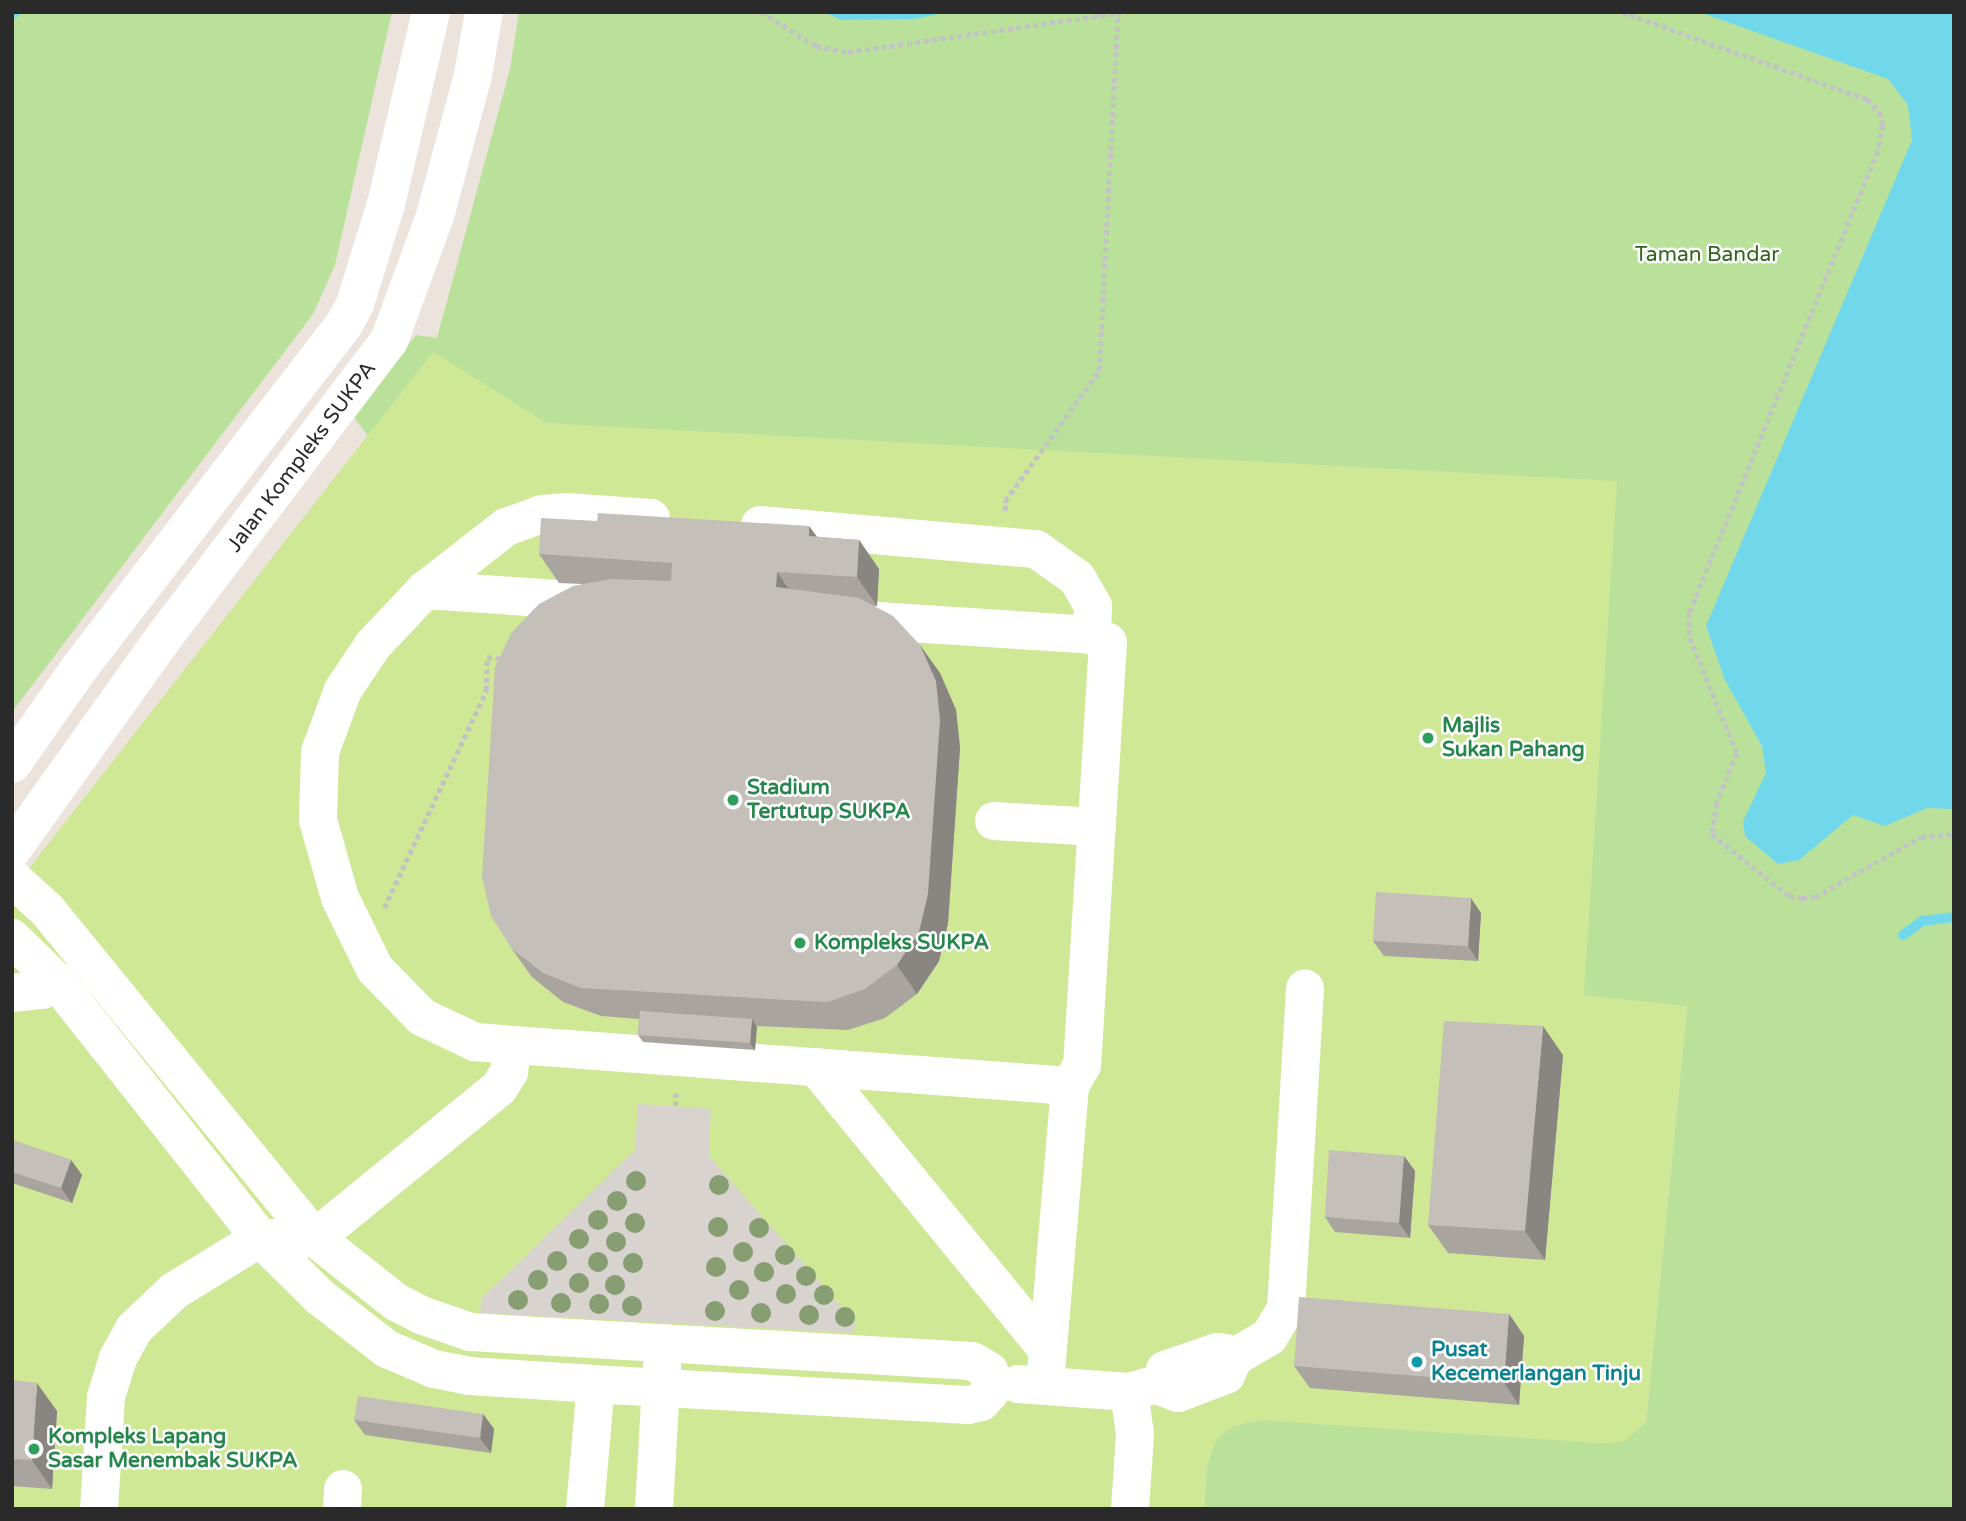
<!DOCTYPE html>
<style>
body{margin:0}
#map{position:relative;width:1966px;height:1521px;overflow:hidden;background:#ece3dc;font-family:"Varela Round",sans-serif}
div>[style]{position:absolute}
[style*='--x']{left:calc(var(--x)*1px);top:calc(var(--y)*1px);width:calc(var(--w)*1px);rotate:calc(var(--a)*1deg)}
.green>*{inset:0;background:#b9e199}
.pitch>*{inset:0;background:#cee895}
.plaza>*{inset:0;background:#d8d3cf}
.water>*{inset:0;background:#71d8ec}
.stream>*{height:10px;margin:-5px;padding:0 5px;transform-origin:5px;border-radius:5px;background:#71d8ec}
.path>*{height:4.5px;margin-top:-2.25px;transform-origin:0;background:repeating-linear-gradient(90deg,#c3c3c3 0 5px,transparent 0 8.5px)}
.minor>*{height:38px;margin:-19px;padding:0 19px;transform-origin:19px;border-radius:19px;background:#fff}
.trees>*{width:20px;height:20px;margin:-10px;border-radius:50%;background:#869e72}
.wall>*{inset:0;background:#a9a49e}
.shaded-wall>*{inset:0;background:#898681}
.building>*{inset:0;background:#c4bfb8}
.dots>*{width:19px;height:19px;translate:-50% -50%;box-sizing:border-box;border:4px solid #fff;border-radius:50%}
span{translate:-50% -50%;white-space:nowrap;text-align:center;line-height:1.15;-webkit-text-stroke:5px #fff;paint-order:stroke}
.park-label{font-size:21px;color:#32651b}
.street-label{font-size:21px;color:#2a2a2a}
.leisure-label{font-size:21px;color:#27864d;font-weight:700}
.left{translate:0 -50%;text-align:left}
.culture-label{font-size:21px;color:#0d838f;font-weight:700}
.frame{position:absolute;inset:0;border:14px solid #2a2a2a;pointer-events:none}
</style>
<div id="map">
<div class="green">
<i style="clip-path:polygon(12px 12px,392px 12px,335px 265px,313px 314px,12px 712px)"></i>
<i style="clip-path:polygon(519px 12px,1954px 12px,1954px 1509px,1204px 1509px,1207px 1466px,1216px 1439px,1234px 1426px,1259px 1420px,1646px 1423px,1687px 1007px,1584px 996px,1533px 504px,1495px 475px,1258px 462px,429px 517px,353px 416px,416px 335px,437px 338px,510px 69px)"></i>
</div>
<div class="pitch">
<i style="clip-path:polygon(433px 352px,547px 423px,1617px 481px,1584px 995px,1687px 1006px,1646px 1423px,1624px 1441px,1611px 1444px,1259px 1420px,1234px 1426px,1216px 1440px,1207px 1466px,1204px 1509px,12px 1509px,12px 890px)"></i>
</div>
<div class="plaza">
<i style="clip-path:polygon(638px 1104px,711px 1109px,709px 1156px,855px 1322px,854px 1333px,480px 1313px,482px 1298px,635px 1150px)"></i>
</div>
<div class="water">
<i style="clip-path:polygon(823px 12px,949px 12px,914px 19px,842px 20px)"></i>
<i style="clip-path:polygon(1699px 12px,1954px 12px,1954px 809px,1927px 808px,1885px 826px,1853px 815px,1799px 860px,1778px 864px,1745px 836px,1743px 821px,1766px 773px,1762px 746px,1725px 680px,1706px 626px,1912px 140px,1908px 105px,1888px 79px)"></i>
</div>
<div class="stream">
<i style="--x:12;--y:14;--w:4;--a:-34"></i>
<i style="--x:1903;--y:935;--w:24;--a:-36"></i>
<i style="--x:1922;--y:921;--w:32;--a:-7"></i>
</div>
<div class="path">
<i style="--x:761;--y:12;--w:65;--a:31.7"></i>
<i style="--x:816;--y:46;--w:33;--a:11"></i>
<i style="--x:848;--y:52;--w:280;--a:-8.2"></i>
<i style="--x:1622;--y:12;--w:260;--a:19.6"></i>
<i style="--x:1867;--y:99;--w:18;--a:45"></i>
<i style="--x:1880;--y:112;--w:13;--a:77"></i>
<i style="--x:1883;--y:125;--w:26;--a:101"></i>
<i style="--x:1878;--y:151;--w:499;--a:112.2"></i>
<i style="--x:1689;--y:613;--w:25;--a:88"></i>
<i style="--x:1690;--y:638;--w:124;--a:67.8"></i>
<i style="--x:1737;--y:753;--w:54;--a:111.8"></i>
<i style="--x:1717;--y:803;--w:31;--a:99"></i>
<i style="--x:1712;--y:834;--w:99;--a:38.8"></i>
<i style="--x:1789;--y:896;--w:13;--a:9"></i>
<i style="--x:1802;--y:898;--w:13;--a:-4"></i>
<i style="--x:1815;--y:897;--w:122;--a:-29.5"></i>
<i style="--x:1921;--y:837;--w:33;--a:-5"></i>
<i style="--x:1005;--y:511;--w:10;--a:-90"></i>
<i style="--x:1005;--y:501;--w:160;--a:-54.1"></i>
<i style="--x:1099;--y:371;--w:358;--a:-87"></i>
<i style="--x:384;--y:908;--w:240;--a:-64.8"></i>
<i style="--x:486;--y:691;--w:34;--a:-88"></i>
<i style="--x:487;--y:657;--w:18;--a:6"></i>
<i style="--x:675;--y:1106;--w:13;--a:-86"></i>
</div>
<div class="minor">
<i style="--x:651;--y:518;--w:85;--a:-176"></i>
<i style="--x:566;--y:512;--w:24;--a:175"></i>
<i style="--x:542;--y:514;--w:38;--a:160"></i>
<i style="--x:506;--y:527;--w:103;--a:142.1"></i>
<i style="--x:425;--y:590;--w:76;--a:133.4"></i>
<i style="--x:373;--y:645;--w:54;--a:123.7"></i>
<i style="--x:343;--y:690;--w:66;--a:110.4"></i>
<i style="--x:320;--y:752;--w:68;--a:91.7"></i>
<i style="--x:318;--y:820;--w:81;--a:74.2"></i>
<i style="--x:340;--y:898;--w:79;--a:63.8"></i>
<i style="--x:375;--y:969;--w:67;--a:45.6"></i>
<i style="--x:422;--y:1017;--w:59;--a:25.3"></i>
<i style="--x:475;--y:1042;--w:597;--a:4.23"></i>
<i style="--x:760;--y:525;--w:277;--a:5"></i>
<i style="--x:1036;--y:549;--w:50;--a:35.3"></i>
<i style="--x:1077;--y:578;--w:32;--a:60"></i>
<i style="--x:1093;--y:606;--w:29;--a:92"></i>
<i style="--x:1092;--y:635;--w:17;--a:24"></i>
<i style="--x:1108;--y:642;--w:424;--a:93.5"></i>
<i style="--x:1082;--y:1065;--w:24;--a:120"></i>
<i style="--x:1070;--y:1086;--w:300;--a:94.8"></i>
<i style="--x:425;--y:590;--w:176;--a:3.9"></i>
<i style="--x:847;--y:619;--w:246;--a:3.7"></i>
<i style="--x:12;--y:764;--w:120;--a:-54.9"></i>
<i style="--x:81;--y:666;--w:429;--a:-52.4"></i>
<i style="--x:343;--y:326;--w:25;--a:-61"></i>
<i style="--x:355;--y:304;--w:105;--a:-72.8"></i>
<i style="--x:386;--y:204;--w:197;--a:-76.8"></i>
<i style="--x:994;--y:821;--w:103;--a:3.3"></i>
<i style="--x:12;--y:850;--w:262;--a:-54.5"></i>
<i style="--x:164;--y:637;--w:372;--a:-52.8"></i>
<i style="--x:389;--y:341;--w:133;--a:-69.8"></i>
<i style="--x:435;--y:216;--w:146;--a:-74.9"></i>
<i style="--x:473;--y:75;--w:64;--a:-80.1"></i>
<i style="--x:12;--y:878;--w:49;--a:42.5"></i>
<i style="--x:48;--y:911;--w:422;--a:50.8"></i>
<i style="--x:315;--y:1238;--w:103;--a:38.3"></i>
<i style="--x:396;--y:1302;--w:28;--a:27"></i>
<i style="--x:421;--y:1315;--w:52;--a:19.1"></i>
<i style="--x:470;--y:1332;--w:503;--a:3.31"></i>
<i style="--x:972;--y:1361;--w:20;--a:30"></i>
<i style="--x:989;--y:1371;--w:20;--a:84"></i>
<i style="--x:991;--y:1391;--w:15;--a:132"></i>
<i style="--x:981;--y:1402;--w:13;--a:167"></i>
<i style="--x:968;--y:1405;--w:373;--a:-176.8"></i>
<i style="--x:596;--y:1384;--w:126;--a:-176.4"></i>
<i style="--x:470;--y:1376;--w:37;--a:-169"></i>
<i style="--x:434;--y:1369;--w:51;--a:-156.9"></i>
<i style="--x:387;--y:1349;--w:85;--a:-142.2"></i>
<i style="--x:320;--y:1297;--w:84;--a:-135.5"></i>
<i style="--x:260;--y:1238;--w:328;--a:-128.4"></i>
<i style="--x:56;--y:981;--w:62;--a:-135.7"></i>
<i style="--x:12;--y:993;--w:30;--a:-6"></i>
<i style="--x:42;--y:990;--w:17;--a:-33"></i>
<i style="--x:816;--y:1067;--w:365;--a:50.7"></i>
<i style="--x:1217;--y:1352;--w:8;--a:7"></i>
<i style="--x:1225;--y:1353;--w:11;--a:52"></i>
<i style="--x:1232;--y:1362;--w:14;--a:115"></i>
<i style="--x:1226;--y:1375;--w:51;--a:159.4"></i>
<i style="--x:1178;--y:1393;--w:17;--a:-159"></i>
<i style="--x:1162;--y:1387;--w:17;--a:-80"></i>
<i style="--x:1165;--y:1370;--w:55;--a:-19.1"></i>
<i style="--x:1231;--y:1359;--w:44;--a:-30.1"></i>
<i style="--x:1269;--y:1337;--w:33;--a:-59"></i>
<i style="--x:1286;--y:1309;--w:321;--a:-86.6"></i>
<i style="--x:1018;--y:1384;--w:111;--a:4.1"></i>
<i style="--x:1129;--y:1392;--w:32;--a:-16"></i>
<i style="--x:1129;--y:1392;--w:42;--a:81.9"></i>
<i style="--x:1135;--y:1434;--w:75;--a:93.8"></i>
<i style="--x:99;--y:1509;--w:112;--a:-86.4"></i>
<i style="--x:106;--y:1397;--w:41;--a:-72.9"></i>
<i style="--x:118;--y:1358;--w:33;--a:-61"></i>
<i style="--x:134;--y:1329;--w:55;--a:-43.5"></i>
<i style="--x:174;--y:1291;--w:101;--a:-31.6"></i>
<i style="--x:260;--y:1238;--w:55;--a:0"></i>
<i style="--x:315;--y:1238;--w:237;--a:-39.2"></i>
<i style="--x:499;--y:1088;--w:19;--a:-58"></i>
<i style="--x:509;--y:1072;--w:26;--a:-83"></i>
<i style="--x:342;--y:1509;--w:20;--a:-87"></i>
<i style="--x:585;--y:1509;--w:125;--a:-85"></i>
<i style="--x:654;--y:1509;--w:145;--a:-86.8"></i>
</div>
<div class="trees">
<i style="left:636px;top:1181px"></i>
<i style="left:719px;top:1185px"></i>
<i style="left:617px;top:1201px"></i>
<i style="left:598px;top:1220px"></i>
<i style="left:635px;top:1223px"></i>
<i style="left:718px;top:1227px"></i>
<i style="left:759px;top:1228px"></i>
<i style="left:579px;top:1239px"></i>
<i style="left:616px;top:1242px"></i>
<i style="left:743px;top:1252px"></i>
<i style="left:785px;top:1255px"></i>
<i style="left:557px;top:1261px"></i>
<i style="left:598px;top:1262px"></i>
<i style="left:633px;top:1263px"></i>
<i style="left:716px;top:1267px"></i>
<i style="left:764px;top:1272px"></i>
<i style="left:806px;top:1276px"></i>
<i style="left:538px;top:1280px"></i>
<i style="left:579px;top:1283px"></i>
<i style="left:615px;top:1285px"></i>
<i style="left:739px;top:1290px"></i>
<i style="left:786px;top:1294px"></i>
<i style="left:824px;top:1295px"></i>
<i style="left:518px;top:1300px"></i>
<i style="left:561px;top:1303px"></i>
<i style="left:599px;top:1304px"></i>
<i style="left:632px;top:1306px"></i>
<i style="left:715px;top:1311px"></i>
<i style="left:761px;top:1313px"></i>
<i style="left:809px;top:1315px"></i>
<i style="left:845px;top:1317px"></i>
</div>
<div class="wall">
<i style="clip-path:polygon(817px 537px,859px 540px,879px 569px,877px 606px,873px 606px,940px 673px,956px 710px,960px 748px,948px 923px,939px 961px,917px 994px,885px 1018px,848px 1030px,756px 1026px,755px 1050px,643px 1042px,638px 1035px,639px 1019px,601px 1016px,563px 1002px,532px 977px,512px 949px,582px 584px,559px 583px,539px 554px)"></i>
<i style="clip-path:polygon(1481px 913px,1478px 961px,1384px 956px,1373px 941px)"></i>
<i style="clip-path:polygon(1563px 1055px,1545px 1260px,1448px 1253px,1428px 1225px)"></i>
<i style="clip-path:polygon(12px 1140px,71px 1160px,82px 1175px,72px 1203px,12px 1183px)"></i>
<i style="clip-path:polygon(1404px 1156px,1415px 1171px,1410px 1238px,1335px 1232px,1325px 1217px)"></i>
<i style="clip-path:polygon(1509px 1314px,1524px 1336px,1519px 1405px,1310px 1388px,1294px 1366px)"></i>
<i style="clip-path:polygon(12px 1380px,57px 1411px,52px 1489px,12px 1486px)"></i>
<i style="clip-path:polygon(483px 1414px,494px 1429px,491px 1453px,365px 1435px,354px 1420px)"></i>
</div>
<div class="shaded-wall">
<i style="clip-path:polygon(809px 526px,830px 554px,809px 536px)"></i>
<i style="clip-path:polygon(859px 540px,879px 569px,877px 606px,857px 577px)"></i>
<i style="clip-path:polygon(777px 572px,797px 601px,776px 587px)"></i>
<i style="clip-path:polygon(920px 645px,940px 673px,956px 710px,960px 748px,948px 923px,939px 961px,917px 994px,897px 965px)"></i>
<i style="clip-path:polygon(1471px 898px,1481px 913px,1478px 961px,1468px 946px)"></i>
<i style="clip-path:polygon(752px 1019px,757px 1027px,755px 1050px,750px 1043px)"></i>
<i style="clip-path:polygon(1543px 1026px,1563px 1055px,1545px 1260px,1525px 1231px)"></i>
<i style="clip-path:polygon(1404px 1156px,1415px 1171px,1410px 1238px,1399px 1223px)"></i>
<i style="clip-path:polygon(71px 1160px,82px 1175px,72px 1203px,61px 1188px)"></i>
<i style="clip-path:polygon(1509px 1314px,1524px 1336px,1519px 1405px,1504px 1383px)"></i>
<i style="clip-path:polygon(37px 1383px,57px 1411px,52px 1489px,32px 1460px)"></i>
<i style="clip-path:polygon(483px 1414px,494px 1429px,491px 1453px,480px 1438px)"></i>
</div>
<div class="building">
<i style="clip-path:polygon(598px 513px,809px 526px,809px 536px,859px 540px,857px 577px,777px 572px,776px 587px,859px 598px,893px 616px,920px 645px,936px 681px,940px 720px,928px 894px,919px 932px,897px 965px,865px 989px,828px 1002px,788px 1000px,581px 988px,543px 973px,512px 949px,491px 916px,482px 877px,495px 667px,512px 632px,539px 604px,573px 586px,611px 579px,671px 581px,672px 563px,539px 554px,541px 518px,597px 521px)"></i>
<i style="clip-path:polygon(1376px 892px,1471px 898px,1468px 946px,1373px 941px)"></i>
<i style="clip-path:polygon(640px 1011px,752px 1019px,750px 1043px,638px 1035px)"></i>
<i style="clip-path:polygon(1444px 1021px,1543px 1026px,1525px 1231px,1428px 1225px)"></i>
<i style="clip-path:polygon(12px 1140px,71px 1160px,61px 1188px,12px 1172px)"></i>
<i style="clip-path:polygon(1329px 1150px,1404px 1156px,1399px 1223px,1325px 1217px)"></i>
<i style="clip-path:polygon(1299px 1297px,1509px 1314px,1504px 1383px,1294px 1366px)"></i>
<i style="clip-path:polygon(12px 1380px,37px 1383px,32px 1460px,12px 1459px)"></i>
<i style="clip-path:polygon(358px 1396px,483px 1414px,480px 1438px,354px 1420px)"></i>
</div>
<div class="dots">
<i style="left:1428px;top:738px;background:#2e9e5b"></i>
<i style="left:733px;top:800px;background:#2e9e5b"></i>
<i style="left:800px;top:943px;background:#2e9e5b"></i>
<i style="left:1417px;top:1362px;background:#0f9aa8"></i>
<i style="left:34px;top:1449px;background:#2e9e5b"></i>
</div>
<div class="park-label">
<span style="left:1707px;top:255px">Taman Bandar</span>
</div>
<div class="street-label">
<span style="left:302px;top:457px;rotate:-53deg">Jalan Kompleks SUKPA</span>
</div>
<div class="leisure-label">
<span class="left" style="left:1442px;top:738px">Majlis<br>Sukan Pahang</span>
<span class="left" style="left:747px;top:800px">Stadium<br>Tertutup SUKPA</span>
<span class="left" style="left:814px;top:943px">Kompleks SUKPA</span>
<span class="left" style="left:48px;top:1449px">Kompleks Lapang<br>Sasar Menembak SUKPA</span>
</div>
<div class="culture-label">
<span class="left" style="left:1431px;top:1362px">Pusat<br>Kecemerlangan Tinju</span>
</div>
<div class="frame"></div>
</div>
